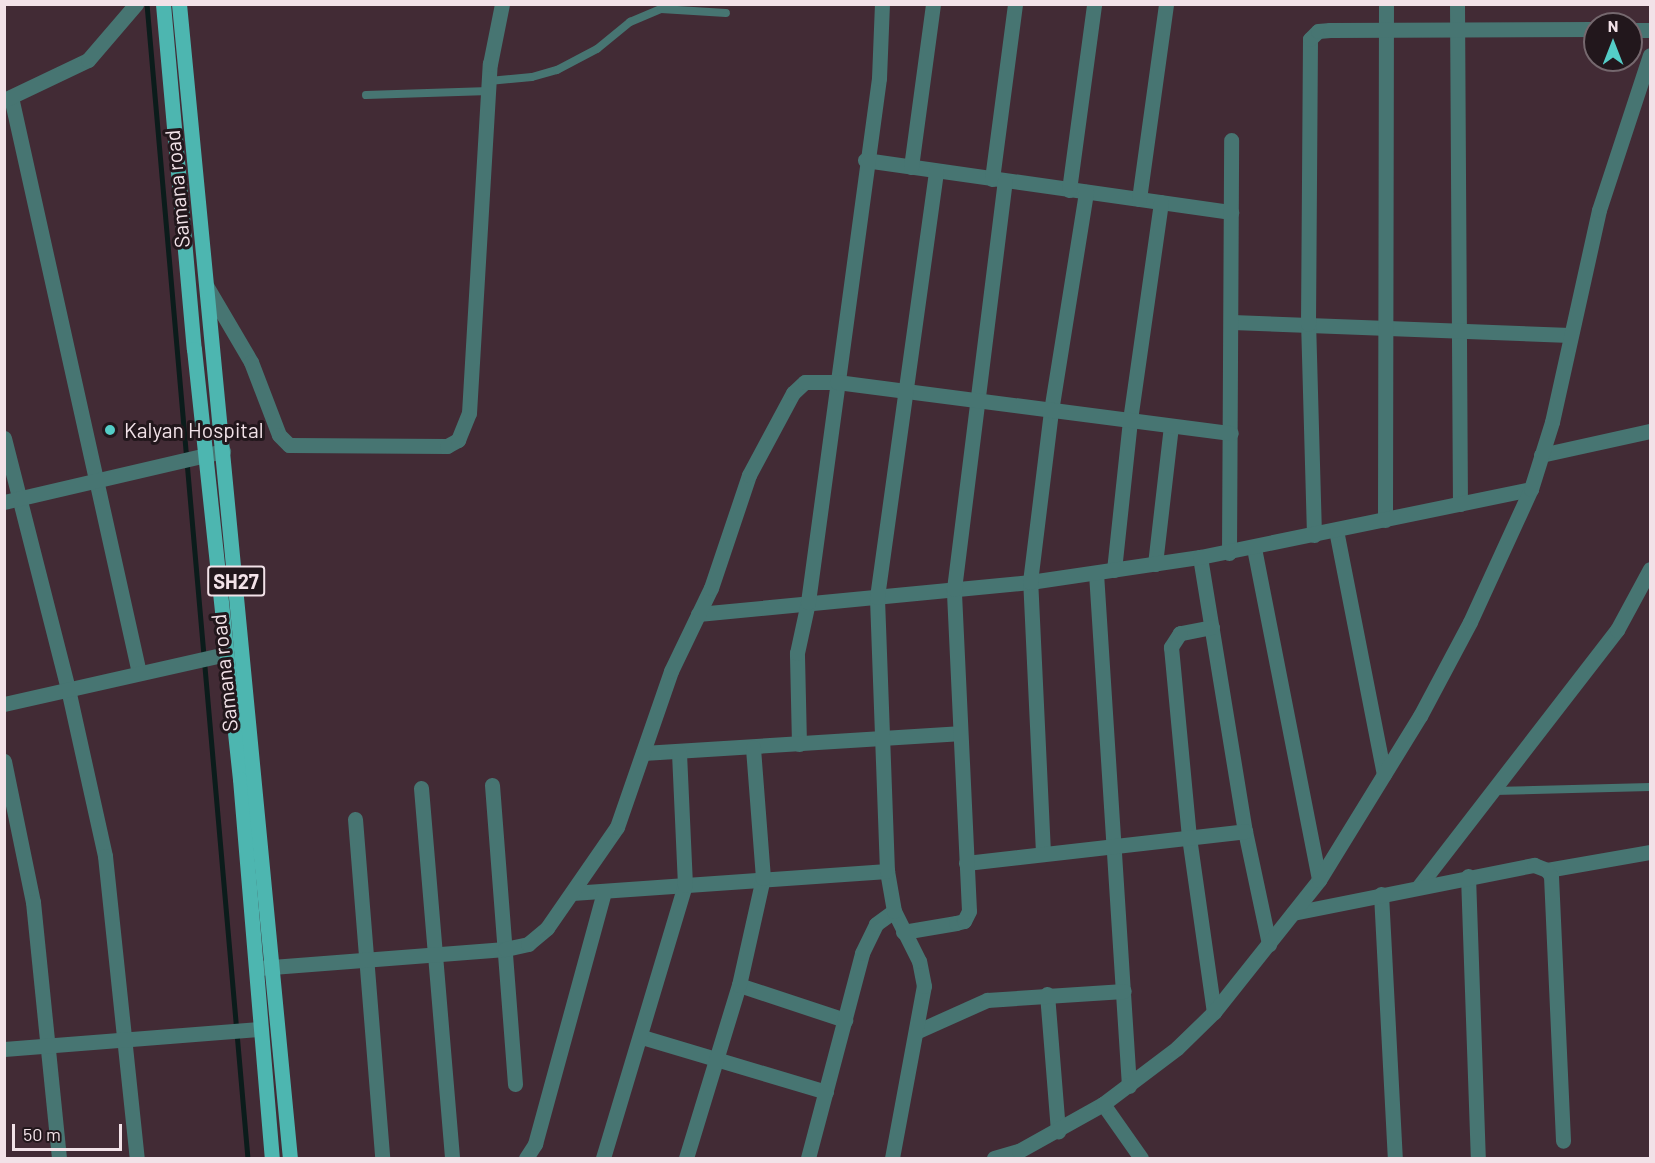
<!DOCTYPE html>
<style>
body{margin:0}
#map{position:relative;width:1655px;height:1163px;overflow:hidden;background:#422b35;font-family:Barlow,sans-serif}
div>[style]{position:absolute}
[style*='--x']{left:calc(var(--x)*1px);top:calc(var(--y)*1px);width:calc(var(--w)*1px);rotate:calc(var(--a)*1deg)}
.stream>*{height:4.5px;margin:-2.25px;padding:0 2.25px;transform-origin:2.25px;border-radius:2.25px;background:#0b1c1b}
.service>*{height:8px;margin:-4px;padding:0 4px;transform-origin:4px;border-radius:4px;background:#477572}
.minor>*{height:15px;margin:-7.5px;padding:0 7.5px;transform-origin:7.5px;border-radius:7.5px;background:#477572}
.primary>*{height:15px;margin:-7.5px;padding:0 7.5px;transform-origin:7.5px;border-radius:7.5px;background:#4db6b0}
.dots>*{width:16px;height:16px;translate:-50% -50%;box-sizing:border-box;border:3px solid #22171c;border-radius:50%}
span{translate:-50% -50%;white-space:nowrap;text-align:center;line-height:1.15;-webkit-text-stroke:6px #22171c;paint-order:stroke}
.shield-label span{padding:2px 4px;background:#22171c;border:2px solid;border-radius:4px;-webkit-text-stroke-width:0}
.shield-label{font-size:20px;color:#f2e2e8;font-weight:700}
.street-label{font-size:21px;color:#f2e2e8}
.poi-label{font-size:21px;color:#f2e2e8}
.left{translate:0 -50%;text-align:left}
.frame{position:absolute;inset:0;border:6px solid #f2e2e8;pointer-events:none}
.north{position:absolute;left:1583px;top:12px;width:60px;height:60px;box-sizing:border-box;background:#22171c;border:2px solid #75686e;border-radius:50%;rotate:0deg;font-size:16px;font-weight:700;line-height:24px;text-align:center;color:#f2e2e8}
.north::after{content:'';display:block;margin:auto;width:21px;height:27px;background:#54cdc7;clip-path:polygon(50% 0,100% 100%,50% 72%,0 100%)}
.scale{position:absolute;left:12px;top:1124px;width:110px;height:27px;box-sizing:border-box;border:3px solid #f2e2e8;border-top:0;padding-left:8px;font-size:18px;line-height:21px;white-space:nowrap;color:#f2e2e8;-webkit-text-stroke:4px #22171c;paint-order:stroke}
</style>
<div id="map">
<div class="stream">
<i style="--x:147;--y:4;--w:1158;--a:85"></i>
</div>
<div class="service">
<i style="--x:489;--y:81;--w:43;--a:-5.3"></i>
<i style="--x:532;--y:77;--w:26;--a:-16"></i>
<i style="--x:557;--y:70;--w:45;--a:-27.7"></i>
<i style="--x:597;--y:49;--w:43;--a:-39.3"></i>
<i style="--x:630;--y:22;--w:34;--a:-23"></i>
<i style="--x:661;--y:9;--w:65;--a:3.5"></i>
<i style="--x:366;--y:95;--w:123;--a:-1.9"></i>
<i style="--x:1494;--y:791;--w:156;--a:-1.5"></i>
</div>
<div class="minor">
<i style="--x:1457;--y:4;--w:500;--a:89.66"></i>
<i style="--x:1631;--y:30;--w:19;--a:0"></i>
<i style="--x:11;--y:97;--w:590;--a:77.47"></i>
<i style="--x:4;--y:100;--w:93;--a:-25.5"></i>
<i style="--x:88;--y:60;--w:74;--a:-49.4"></i>
<i style="--x:865;--y:160;--w:370;--a:8.1"></i>
<i style="--x:911;--y:167;--w:164;--a:-82.3"></i>
<i style="--x:992;--y:179;--w:177;--a:-82.5"></i>
<i style="--x:1069;--y:190;--w:188;--a:-82.3"></i>
<i style="--x:1139;--y:199;--w:197;--a:-82.1"></i>
<i style="--x:207;--y:287;--w:87;--a:59.6"></i>
<i style="--x:251;--y:362;--w:78;--a:69"></i>
<i style="--x:279;--y:435;--w:14;--a:45"></i>
<i style="--x:289;--y:445;--w:158;--a:0.4"></i>
<i style="--x:447;--y:446;--w:13;--a:-29"></i>
<i style="--x:458;--y:440;--w:29;--a:-68"></i>
<i style="--x:469;--y:413;--w:350;--a:-86.6"></i>
<i style="--x:490;--y:64;--w:61;--a:-78.7"></i>
<i style="--x:1232;--y:322;--w:338;--a:2.2"></i>
<i style="--x:4;--y:438;--w:259;--a:75.7"></i>
<i style="--x:68;--y:689;--w:171;--a:77.5"></i>
<i style="--x:105;--y:856;--w:304;--a:84"></i>
<i style="--x:1541;--y:455;--w:112;--a:-12.4"></i>
<i style="--x:4;--y:502;--w:225;--a:-13.1"></i>
<i style="--x:1385;--y:520;--w:516;--a:-89.89"></i>
<i style="--x:1336;--y:530;--w:249;--a:78.9"></i>
<i style="--x:1314;--y:535;--w:211;--a:-91.6"></i>
<i style="--x:1308;--y:324;--w:285;--a:-89.6"></i>
<i style="--x:1310;--y:39;--w:11;--a:-45"></i>
<i style="--x:1318;--y:31;--w:12;--a:-5"></i>
<i style="--x:1330;--y:30;--w:265;--a:-0.2"></i>
<i style="--x:1254;--y:548;--w:338;--a:78.9"></i>
<i style="--x:1229;--y:553;--w:413;--a:-89.7"></i>
<i style="--x:1200;--y:557;--w:278;--a:80.7"></i>
<i style="--x:1245;--y:831;--w:116;--a:78"></i>
<i style="--x:1155;--y:564;--w:139;--a:-83.4"></i>
<i style="--x:1114;--y:570;--w:151;--a:-83.9"></i>
<i style="--x:1130;--y:420;--w:220;--a:-81.9"></i>
<i style="--x:1096;--y:573;--w:514;--a:86.32"></i>
<i style="--x:698;--y:614;--w:334;--a:-5.5"></i>
<i style="--x:1030;--y:582;--w:172;--a:-8.4"></i>
<i style="--x:1200;--y:557;--w:338;--a:-11.6"></i>
<i style="--x:1212;--y:627;--w:33;--a:169"></i>
<i style="--x:1180;--y:633;--w:17;--a:123"></i>
<i style="--x:1171;--y:647;--w:191;--a:84.6"></i>
<i style="--x:1189;--y:837;--w:177;--a:81.9"></i>
<i style="--x:4;--y:704;--w:228;--a:-12.7"></i>
<i style="--x:799;--y:744;--w:91;--a:-91.3"></i>
<i style="--x:797;--y:653;--w:52;--a:-77.8"></i>
<i style="--x:808;--y:602;--w:529;--a:-82.28"></i>
<i style="--x:879;--y:78;--w:74;--a:-87.7"></i>
<i style="--x:643;--y:753;--w:316;--a:-3.6"></i>
<i style="--x:4;--y:761;--w:144;--a:78.4"></i>
<i style="--x:33;--y:902;--w:257;--a:84.2"></i>
<i style="--x:492;--y:785;--w:300;--a:85.6"></i>
<i style="--x:421;--y:788;--w:371;--a:85.2"></i>
<i style="--x:355;--y:819;--w:340;--a:85.4"></i>
<i style="--x:1043;--y:853;--w:271;--a:-92.7"></i>
<i style="--x:1030;--y:582;--w:172;--a:-83"></i>
<i style="--x:1051;--y:411;--w:222;--a:-80.9"></i>
<i style="--x:966;--y:863;--w:281;--a:-6.5"></i>
<i style="--x:1547;--y:870;--w:105;--a:-9.9"></i>
<i style="--x:1468;--y:876;--w:282;--a:88"></i>
<i style="--x:1419;--y:886;--w:324;--a:-52.3"></i>
<i style="--x:1617;--y:630;--w:69;--a:-61.6"></i>
<i style="--x:572;--y:893;--w:316;--a:-4"></i>
<i style="--x:1381;--y:894;--w:264;--a:87"></i>
<i style="--x:1293;--y:913;--w:246;--a:-11.3"></i>
<i style="--x:1534;--y:865;--w:14;--a:21"></i>
<i style="--x:1547;--y:870;--w:7;--a:56"></i>
<i style="--x:1551;--y:876;--w:265;--a:87.4"></i>
<i style="--x:903;--y:932;--w:54;--a:-9.6"></i>
<i style="--x:956;--y:923;--w:8;--a:-14"></i>
<i style="--x:964;--y:921;--w:11;--a:-63"></i>
<i style="--x:969;--y:911;--w:322;--a:-92.7"></i>
<i style="--x:954;--y:589;--w:411;--a:-82.9"></i>
<i style="--x:259;--y:968;--w:247;--a:-4.4"></i>
<i style="--x:505;--y:949;--w:24;--a:-12"></i>
<i style="--x:528;--y:944;--w:25;--a:-40"></i>
<i style="--x:547;--y:928;--w:123;--a:-55.3"></i>
<i style="--x:617;--y:827;--w:165;--a:-70.9"></i>
<i style="--x:671;--y:671;--w:92;--a:-64.3"></i>
<i style="--x:711;--y:588;--w:119;--a:-71.4"></i>
<i style="--x:749;--y:475;--w:93;--a:-61.8"></i>
<i style="--x:793;--y:393;--w:16;--a:-43"></i>
<i style="--x:805;--y:382;--w:32;--a:0"></i>
<i style="--x:837;--y:382;--w:397;--a:7.4"></i>
<i style="--x:739;--y:985;--w:112;--a:18.3"></i>
<i style="--x:1047;--y:994;--w:138;--a:85.4"></i>
<i style="--x:918;--y:1031;--w:76;--a:-24.2"></i>
<i style="--x:987;--y:1000;--w:137;--a:-3.8"></i>
<i style="--x:642;--y:1037;--w:192;--a:16.6"></i>
<i style="--x:4;--y:1049;--w:257;--a:-4.5"></i>
<i style="--x:1103;--y:1104;--w:66;--a:54.9"></i>
<i style="--x:526;--y:1158;--w:17;--a:-57"></i>
<i style="--x:535;--y:1144;--w:262;--a:-74.7"></i>
<i style="--x:603;--y:1158;--w:285;--a:-73.3"></i>
<i style="--x:685;--y:885;--w:134;--a:-92.6"></i>
<i style="--x:686;--y:1158;--w:181;--a:-73"></i>
<i style="--x:739;--y:985;--w:110;--a:-77.4"></i>
<i style="--x:763;--y:878;--w:131;--a:-94.4"></i>
<i style="--x:808;--y:1158;--w:212;--a:-75.2"></i>
<i style="--x:862;--y:953;--w:32;--a:-64"></i>
<i style="--x:876;--y:924;--w:22;--a:-36"></i>
<i style="--x:892;--y:1158;--w:175;--a:-79.5"></i>
<i style="--x:924;--y:986;--w:25;--a:-101"></i>
<i style="--x:919;--y:961;--w:56;--a:-116.6"></i>
<i style="--x:894;--y:911;--w:41;--a:-99.9"></i>
<i style="--x:887;--y:871;--w:274;--a:-92.1"></i>
<i style="--x:877;--y:597;--w:430;--a:-82.1"></i>
<i style="--x:994;--y:1158;--w:26;--a:-16"></i>
<i style="--x:1019;--y:1151;--w:96;--a:-29.2"></i>
<i style="--x:1103;--y:1104;--w:93;--a:-37.1"></i>
<i style="--x:1177;--y:1048;--w:52;--a:-44.2"></i>
<i style="--x:1214;--y:1012;--w:169;--a:-51.5"></i>
<i style="--x:1319;--y:880;--w:193;--a:-58.4"></i>
<i style="--x:1420;--y:716;--w:106;--a:-62"></i>
<i style="--x:1470;--y:622;--w:146;--a:-65.4"></i>
<i style="--x:1531;--y:489;--w:70;--a:-72.6"></i>
<i style="--x:1552;--y:422;--w:217;--a:-77.5"></i>
<i style="--x:1599;--y:210;--w:163;--a:-71.8"></i>
</div>
<div class="primary">
<i style="--x:163;--y:4;--w:346;--a:84.9"></i>
<i style="--x:194;--y:349;--w:432;--a:83.9"></i>
<i style="--x:240;--y:779;--w:380;--a:85.2"></i>
<i style="--x:179;--y:4;--w:1159;--a:84.51"></i>
</div>
<div class="dots">
<i style="left:110px;top:430px;background:#54cdc7"></i>
</div>
<div class="shield-label">
<span style="left:236px;top:581px">SH27</span>
</div>
<div class="street-label">
<span style="left:177px;top:189px;rotate:-95deg">Samana road</span>
<span style="left:224px;top:673px;rotate:-96deg">Samana road</span>
</div>
<div class="poi-label">
<span class="left" style="left:124px;top:430px">Kalyan Hospital</span>
</div>
<div class="frame"></div>
<div class="north">N</div>
<div class="scale">50 m</div>
</div>
